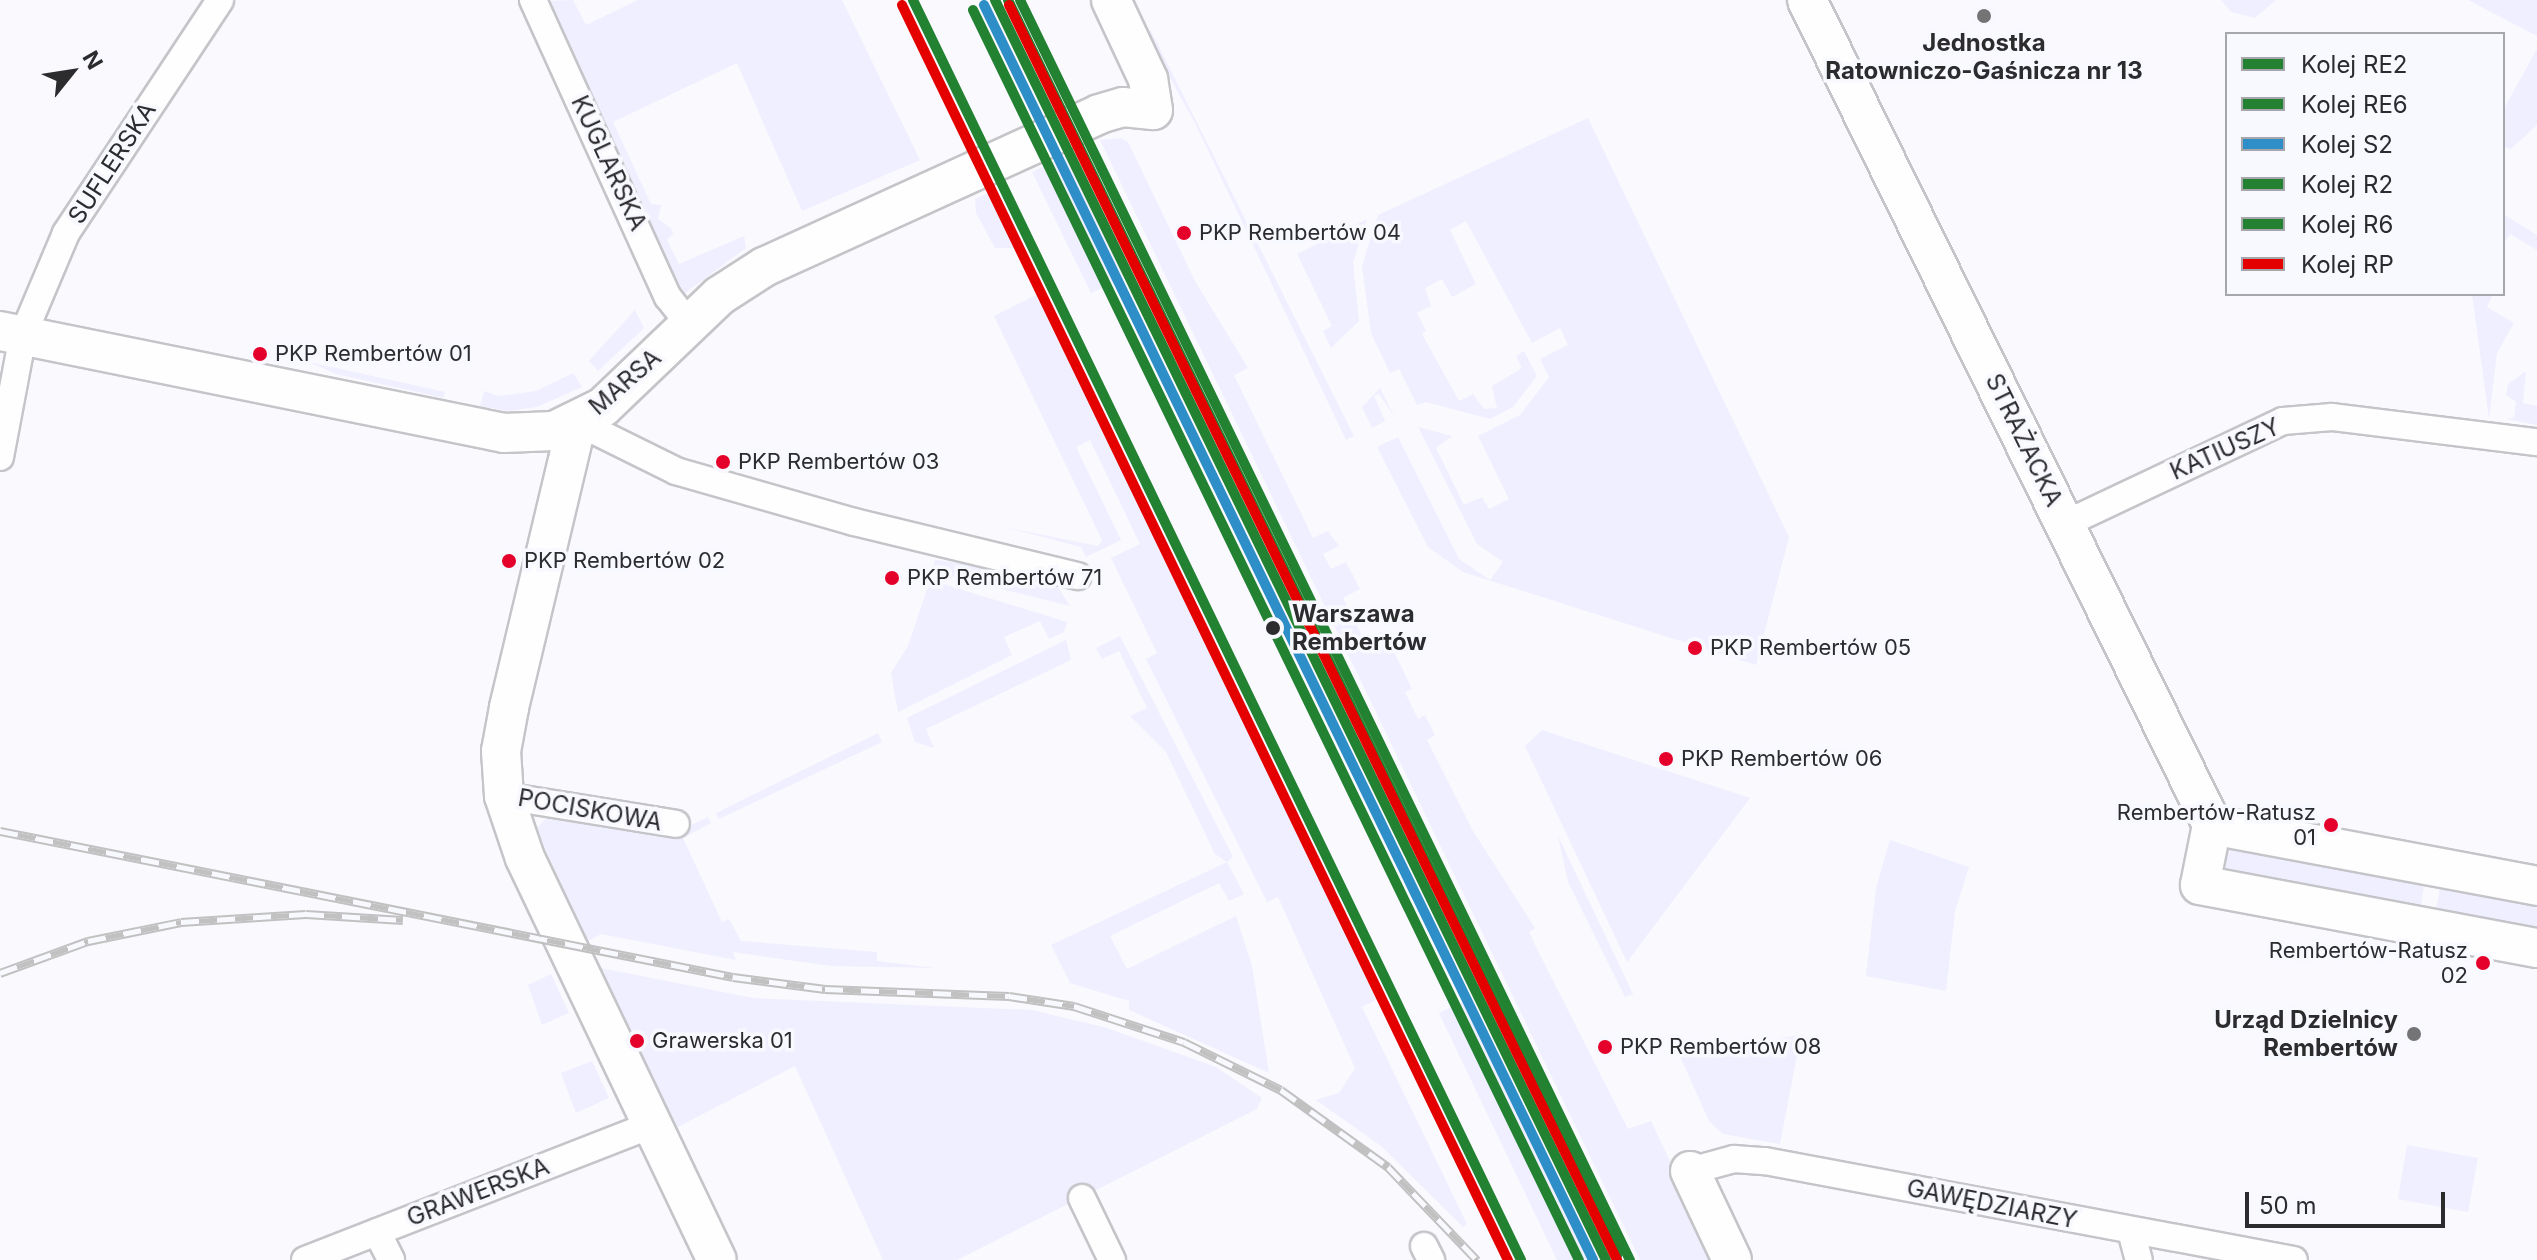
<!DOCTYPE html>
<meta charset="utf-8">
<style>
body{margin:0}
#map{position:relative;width:2537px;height:1260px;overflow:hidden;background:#f9f9fe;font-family:Inter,sans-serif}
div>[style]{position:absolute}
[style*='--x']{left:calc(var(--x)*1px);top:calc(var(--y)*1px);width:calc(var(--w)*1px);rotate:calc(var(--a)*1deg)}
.green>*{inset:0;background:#f0efff}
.roads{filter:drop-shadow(2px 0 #c5c5c9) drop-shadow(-2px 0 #c5c5c9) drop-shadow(0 2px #c5c5c9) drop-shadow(0 -2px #c5c5c9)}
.street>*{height:26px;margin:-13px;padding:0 13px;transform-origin:13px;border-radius:13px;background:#fefeff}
.secondary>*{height:38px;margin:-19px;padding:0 19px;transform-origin:19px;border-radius:19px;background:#fefeff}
.rail>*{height:9px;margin-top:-4.5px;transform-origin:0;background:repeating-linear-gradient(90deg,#f8f8ff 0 18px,#c1c1c2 0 36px);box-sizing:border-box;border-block:2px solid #c1c1c2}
.rail-1>*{height:10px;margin:-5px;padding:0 5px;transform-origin:5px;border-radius:5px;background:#238132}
.rail-2>*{height:10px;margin:-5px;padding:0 5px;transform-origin:5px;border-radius:5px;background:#238132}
.rail-3>*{height:10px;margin:-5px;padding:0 5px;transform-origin:5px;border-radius:5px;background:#2e8ec7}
.rail-4>*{height:10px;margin:-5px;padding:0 5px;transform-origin:5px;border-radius:5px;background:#238132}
.rail-5>*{height:10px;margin:-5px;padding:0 5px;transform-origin:5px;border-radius:5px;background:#238132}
.rail-6>*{height:10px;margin:-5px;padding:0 5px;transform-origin:5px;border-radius:5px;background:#e50000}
.dots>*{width:22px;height:22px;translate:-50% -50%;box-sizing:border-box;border:4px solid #f8f8ff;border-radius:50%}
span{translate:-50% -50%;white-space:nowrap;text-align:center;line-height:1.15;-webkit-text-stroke:7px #f8f8ff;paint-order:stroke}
.bus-label{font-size:22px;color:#2c2c2f}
.left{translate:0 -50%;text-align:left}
.right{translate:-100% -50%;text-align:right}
.poi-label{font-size:24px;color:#2c2c2f;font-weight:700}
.street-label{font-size:24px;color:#2c2c2f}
.stop-label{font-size:24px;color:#2c2c2f;font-weight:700}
.legend{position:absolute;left:2225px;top:32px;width:280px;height:264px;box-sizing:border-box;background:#f8f8ff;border:2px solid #a6a6ac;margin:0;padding:10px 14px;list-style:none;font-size:24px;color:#2c2c2f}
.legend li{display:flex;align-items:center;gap:16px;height:40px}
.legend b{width:40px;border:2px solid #a6a6ac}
.north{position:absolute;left:32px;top:32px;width:80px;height:80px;-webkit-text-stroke:6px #f8f8ff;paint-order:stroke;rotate:60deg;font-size:22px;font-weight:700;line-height:32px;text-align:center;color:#2c2c2f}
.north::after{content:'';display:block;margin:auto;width:28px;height:36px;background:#2c2c2f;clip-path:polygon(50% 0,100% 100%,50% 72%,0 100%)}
.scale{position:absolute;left:2245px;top:1192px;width:200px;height:36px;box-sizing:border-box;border:4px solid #2c2c2f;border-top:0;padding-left:10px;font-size:24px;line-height:28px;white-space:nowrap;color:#2c2c2f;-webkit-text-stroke:6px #f8f8ff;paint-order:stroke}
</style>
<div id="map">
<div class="green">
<i style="clip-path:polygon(573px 0,586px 25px,638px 0,842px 0,920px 160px,802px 211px,737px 63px,613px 122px,651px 204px,661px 205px,658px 219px,671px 228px,673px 234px,667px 240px,679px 264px,744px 236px,746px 248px,680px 297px,546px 1px)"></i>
<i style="clip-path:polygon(2221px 0,2276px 0,2255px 18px,2231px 12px)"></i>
<i style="clip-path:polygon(2468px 0,2537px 0,2537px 36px)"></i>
<i style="clip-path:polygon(1151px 31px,1354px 436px,1346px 440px,1195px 123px,1145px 33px)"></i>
<i style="clip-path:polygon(2537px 49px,2537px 125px,2511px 149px,2503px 147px,2503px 110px)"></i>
<i style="clip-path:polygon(1588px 118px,1789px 537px,1756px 665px,1463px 572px,1428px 547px,1377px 447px,1398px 437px,1459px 559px,1490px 580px,1503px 562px,1477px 544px,1418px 427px,1452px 436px,1436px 448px,1464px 505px,1482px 497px,1489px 509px,1509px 499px,1478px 436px,1520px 415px,1549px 377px,1540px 359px,1568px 345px,1560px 328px,1532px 343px,1466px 221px,1450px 230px,1476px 284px,1452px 297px,1442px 279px,1425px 288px,1431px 306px,1417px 313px,1426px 331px,1422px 334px,1459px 401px,1473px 394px,1484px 409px,1497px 408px,1492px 386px,1522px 368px,1516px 356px,1524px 351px,1537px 376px,1513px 407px,1490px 419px,1426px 402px,1417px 405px,1399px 369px,1390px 373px,1371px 333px,1362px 266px,1378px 215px)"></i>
<i style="clip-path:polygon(1121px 138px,1128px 142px,1195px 281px,1248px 368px,1234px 375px,1313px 538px,1328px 531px,1339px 546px,1323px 554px,1331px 569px,1346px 562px,1360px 589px,1343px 598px,1364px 640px,1384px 631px,1412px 689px,1405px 692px,1418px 719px,1425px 715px,1435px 735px,1427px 740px,1473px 831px,1535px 928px,1529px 932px,1538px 951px,1628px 1129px,1651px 1121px,1717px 1260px,1640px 1260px,1100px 140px)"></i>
<i style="clip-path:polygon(1065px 156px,1124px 278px,1091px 293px,1032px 172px)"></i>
<i style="clip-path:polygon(997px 189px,1381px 997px,1362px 1007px,1467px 1224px,1463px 1227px,1381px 1146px,1316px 1100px,1339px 1093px,1355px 1068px,1278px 897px,1267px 902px,1146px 659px,1157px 653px,1111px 558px,1140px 544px,1090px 440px,1076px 447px,1121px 540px,1086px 557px,1081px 547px,1004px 527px,1098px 546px,1102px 540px,994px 316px,1040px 293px,1018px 248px,995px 248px,976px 213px,975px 199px)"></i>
<i style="clip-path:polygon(2503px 214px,2537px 235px,2537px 250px,2510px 234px,2503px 245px)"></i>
<i style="clip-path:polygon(1367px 219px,1353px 263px,1359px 321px,1331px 348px,1323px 331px,1332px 326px,1297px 254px)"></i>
<i style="clip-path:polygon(2472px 294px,2493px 294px,2487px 307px,2514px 323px,2497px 353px,2489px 419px)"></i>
<i style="clip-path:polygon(635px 310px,644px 328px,598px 371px,589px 361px)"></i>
<i style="clip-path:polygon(309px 362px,445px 392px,444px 398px,336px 374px)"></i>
<i style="clip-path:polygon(2526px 371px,2523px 403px,2537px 406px,2537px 425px,2507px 419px,2514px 417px,2516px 402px,2506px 395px,2508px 384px)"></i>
<i style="clip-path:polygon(573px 373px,582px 387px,537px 407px,508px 411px,480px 406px,484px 391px,498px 396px,536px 391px)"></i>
<i style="clip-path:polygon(1380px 388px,1394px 416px,1379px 394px,1374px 396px,1385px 421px,1372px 428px,1362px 407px)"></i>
<i style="clip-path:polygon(935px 560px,1000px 568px,1056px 584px,1070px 606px,931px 571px)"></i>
<i style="clip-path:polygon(930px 580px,1067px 622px,1064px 632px,1049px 639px,1040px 621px,1004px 637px,1012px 655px,898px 712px,891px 673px,908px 646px)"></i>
<i style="clip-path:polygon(1120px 636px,1233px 857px,1227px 862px,1244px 894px,1229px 901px,1219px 883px,1110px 936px,1127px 969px,1236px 916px,1252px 966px,1269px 1073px,1129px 1010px,1129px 1001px,1070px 983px,1051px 945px,1227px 862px,1215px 854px,1166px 752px,1130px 716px,1147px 708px,1119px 651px,1102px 659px,1096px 648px)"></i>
<i style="clip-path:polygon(1066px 640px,1071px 660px,926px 729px,934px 748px,915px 742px,907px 718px)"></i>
<i style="clip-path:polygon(1542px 730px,1750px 798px,1627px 962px,1525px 746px)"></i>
<i style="clip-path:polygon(878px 733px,882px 742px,719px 819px,716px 813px)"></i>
<i style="clip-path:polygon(548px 816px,677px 832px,708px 817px,711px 823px,683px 838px,722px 922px,729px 919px,741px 941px,877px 952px,877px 961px,935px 968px,831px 966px,733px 952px,736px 960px,601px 934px,588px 941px,536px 829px)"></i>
<i style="clip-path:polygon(1558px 836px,1633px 994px,1625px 997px,1568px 882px)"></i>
<i style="clip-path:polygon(1890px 840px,1969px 867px,1955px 911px,1946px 991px,1866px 976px,1876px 888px)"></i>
<i style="clip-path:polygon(2234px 845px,2425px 880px,2420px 911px,2231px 876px,2221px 869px,2224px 851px)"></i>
<i style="clip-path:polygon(2441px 883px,2537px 901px,2537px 933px,2435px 914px)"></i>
<i style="clip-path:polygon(601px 968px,753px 998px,1032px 1010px,1107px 1028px,1216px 1067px,1262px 1098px,1257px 1109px,957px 1260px,883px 1260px,795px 1066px,676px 1128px)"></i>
<i style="clip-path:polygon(551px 974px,569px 1013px,542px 1025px,528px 985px)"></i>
<i style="clip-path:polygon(1469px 999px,1594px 1260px,1557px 1260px,1439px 1013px)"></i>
<i style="clip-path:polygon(1801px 1035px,1780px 1144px,1723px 1134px,1709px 1121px,1679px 1054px)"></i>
<i style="clip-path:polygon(592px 1061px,609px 1098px,576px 1113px,561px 1073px)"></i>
<i style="clip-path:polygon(2407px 1145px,2478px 1158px,2468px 1212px,2398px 1199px)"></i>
</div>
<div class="roads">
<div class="street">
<i style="--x:533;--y:0;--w:326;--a:65.6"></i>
<i style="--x:668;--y:297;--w:33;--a:52"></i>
<i style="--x:577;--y:422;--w:110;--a:26.3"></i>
<i style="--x:676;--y:471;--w:185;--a:16"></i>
<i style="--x:854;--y:522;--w:230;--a:13.6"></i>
<i style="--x:0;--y:457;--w:124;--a:-79.3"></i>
<i style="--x:23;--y:335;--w:111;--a:-67.1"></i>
<i style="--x:66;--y:233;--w:279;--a:-56.5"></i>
<i style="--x:2065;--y:524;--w:241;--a:-25.3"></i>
<i style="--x:2283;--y:421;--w:49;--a:-4.7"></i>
<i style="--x:2332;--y:417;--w:207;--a:7"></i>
<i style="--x:504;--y:796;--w:174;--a:9.2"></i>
<i style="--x:1690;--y:1171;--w:46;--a:-15.3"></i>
<i style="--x:1734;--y:1159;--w:31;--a:4"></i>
<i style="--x:1765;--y:1161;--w:538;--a:10.6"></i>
<i style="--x:1082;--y:1198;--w:69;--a:64.2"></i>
<i style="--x:2131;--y:1231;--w:30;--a:75"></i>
<i style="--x:377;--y:1232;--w:31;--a:63"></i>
<i style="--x:1424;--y:1246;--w:16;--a:63"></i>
<i style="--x:305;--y:1260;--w:372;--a:-21.3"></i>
</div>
<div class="secondary">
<i style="--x:1807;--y:0;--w:919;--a:63.85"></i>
<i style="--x:2212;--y:825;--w:61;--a:101.3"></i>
<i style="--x:2200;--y:885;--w:343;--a:10.6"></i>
<i style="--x:0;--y:331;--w:514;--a:11.44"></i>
<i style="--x:504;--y:433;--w:50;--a:-2.3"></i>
<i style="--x:554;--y:431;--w:55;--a:-26.1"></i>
<i style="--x:603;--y:407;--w:161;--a:-43.7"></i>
<i style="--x:719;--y:296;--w:54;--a:-32.8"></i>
<i style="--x:764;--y:267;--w:368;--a:-24.5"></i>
<i style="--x:1099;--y:114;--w:25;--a:-16"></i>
<i style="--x:1123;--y:107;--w:30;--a:6"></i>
<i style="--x:1153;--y:110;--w:31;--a:-99"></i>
<i style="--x:1148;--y:79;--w:87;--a:-115.1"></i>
<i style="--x:577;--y:422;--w:294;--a:103.4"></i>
<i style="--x:509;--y:708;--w:44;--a:100.5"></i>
<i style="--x:501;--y:751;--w:45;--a:86.2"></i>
<i style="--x:504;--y:796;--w:65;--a:71.3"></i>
<i style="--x:525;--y:858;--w:445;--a:64.5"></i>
<i style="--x:2212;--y:825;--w:331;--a:10.6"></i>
<i style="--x:1690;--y:1171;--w:98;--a:64.7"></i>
</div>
</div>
<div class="rail">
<i style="--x:0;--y:831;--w:747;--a:11.26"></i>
<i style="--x:733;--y:977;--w:93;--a:7.4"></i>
<i style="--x:825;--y:989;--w:184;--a:2.2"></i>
<i style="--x:1009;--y:996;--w:66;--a:8.7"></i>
<i style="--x:1074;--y:1006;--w:116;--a:18.1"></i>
<i style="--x:1184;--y:1042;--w:108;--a:26.3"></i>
<i style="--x:1281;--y:1090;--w:132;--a:35.7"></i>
<i style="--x:1388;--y:1167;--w:129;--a:46.3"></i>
<i style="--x:0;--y:973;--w:94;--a:-20"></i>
<i style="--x:88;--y:941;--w:95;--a:-11.5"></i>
<i style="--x:181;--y:922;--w:125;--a:-3.7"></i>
<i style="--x:306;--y:914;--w:97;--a:3.5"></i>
</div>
<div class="rail-1">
<i style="--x:913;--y:0;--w:1399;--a:64.24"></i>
<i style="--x:1020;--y:0;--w:1400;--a:64.17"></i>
</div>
<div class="rail-2">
<i style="--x:995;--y:0;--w:1400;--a:64.13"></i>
</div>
<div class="rail-3">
<i style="--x:984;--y:5;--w:1395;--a:64.11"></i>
</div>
<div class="rail-4">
<i style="--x:1008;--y:0;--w:1395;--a:64.11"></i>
</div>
<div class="rail-5">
<i style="--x:973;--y:10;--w:1389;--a:64.14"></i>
</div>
<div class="rail-6">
<i style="--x:902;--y:5;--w:1394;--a:64.23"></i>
<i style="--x:1009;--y:5;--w:1395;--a:64.15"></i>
</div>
<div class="dots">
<i style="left:1984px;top:16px;background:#747477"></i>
<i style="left:1184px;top:233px;background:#e4002b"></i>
<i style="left:260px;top:354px;background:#e4002b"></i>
<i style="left:723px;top:462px;background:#e4002b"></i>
<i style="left:509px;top:561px;background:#e4002b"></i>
<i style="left:892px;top:578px;background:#e4002b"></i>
<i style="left:1273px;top:628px;background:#2c2c2f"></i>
<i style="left:1695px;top:648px;background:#e4002b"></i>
<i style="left:1666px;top:759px;background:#e4002b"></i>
<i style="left:2331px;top:825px;background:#e4002b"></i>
<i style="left:2483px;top:963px;background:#e4002b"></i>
<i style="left:2414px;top:1034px;background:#747477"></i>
<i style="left:637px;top:1041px;background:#e4002b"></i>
<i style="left:1605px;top:1047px;background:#e4002b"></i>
</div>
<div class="bus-label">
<span class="left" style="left:1199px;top:233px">PKP Rembertów 04</span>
<span class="left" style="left:275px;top:354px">PKP Rembertów 01</span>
<span class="left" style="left:738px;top:462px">PKP Rembertów 03</span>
<span class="left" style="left:524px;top:561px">PKP Rembertów 02</span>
<span class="left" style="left:907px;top:578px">PKP Rembertów 71</span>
<span class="left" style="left:1710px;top:648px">PKP Rembertów 05</span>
<span class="left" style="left:1681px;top:759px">PKP Rembertów 06</span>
<span class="right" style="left:2316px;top:825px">Rembertów-Ratusz<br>01</span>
<span class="right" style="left:2468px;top:963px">Rembertów-Ratusz<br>02</span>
<span class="left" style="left:652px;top:1041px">Grawerska 01</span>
<span class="left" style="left:1620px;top:1047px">PKP Rembertów 08</span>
</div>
<div class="poi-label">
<span style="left:1984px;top:57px">Jednostka<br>Ratowniczo-Gaśnicza nr 13</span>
<span class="right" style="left:2398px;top:1034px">Urząd Dzielnicy<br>Rembertów</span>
</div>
<div class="street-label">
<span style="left:112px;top:163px;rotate:-57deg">SUFLERSKA</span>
<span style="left:609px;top:163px;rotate:65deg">KUGLARSKA</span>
<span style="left:625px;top:382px;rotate:-41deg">MARSA</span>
<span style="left:2024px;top:440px;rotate:64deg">STRAŻACKA</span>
<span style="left:2225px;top:449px;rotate:-24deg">KATIUSZY</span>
<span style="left:590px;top:810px;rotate:10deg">POCISKOWA</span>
<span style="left:478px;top:1192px;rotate:-21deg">GRAWERSKA</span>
<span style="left:1992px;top:1204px;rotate:11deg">GAWĘDZIARZY</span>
</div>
<div class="stop-label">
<span class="left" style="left:1292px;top:628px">Warszawa<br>Rembertów</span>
</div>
<ul class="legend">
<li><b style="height:10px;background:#238132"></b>Kolej RE2</li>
<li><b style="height:10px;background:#238132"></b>Kolej RE6</li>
<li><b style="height:10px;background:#2e8ec7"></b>Kolej S2</li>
<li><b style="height:10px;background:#238132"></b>Kolej R2</li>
<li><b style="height:10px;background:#238132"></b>Kolej R6</li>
<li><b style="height:10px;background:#e50000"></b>Kolej RP</li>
</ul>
<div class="north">N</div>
<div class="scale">50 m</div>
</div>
